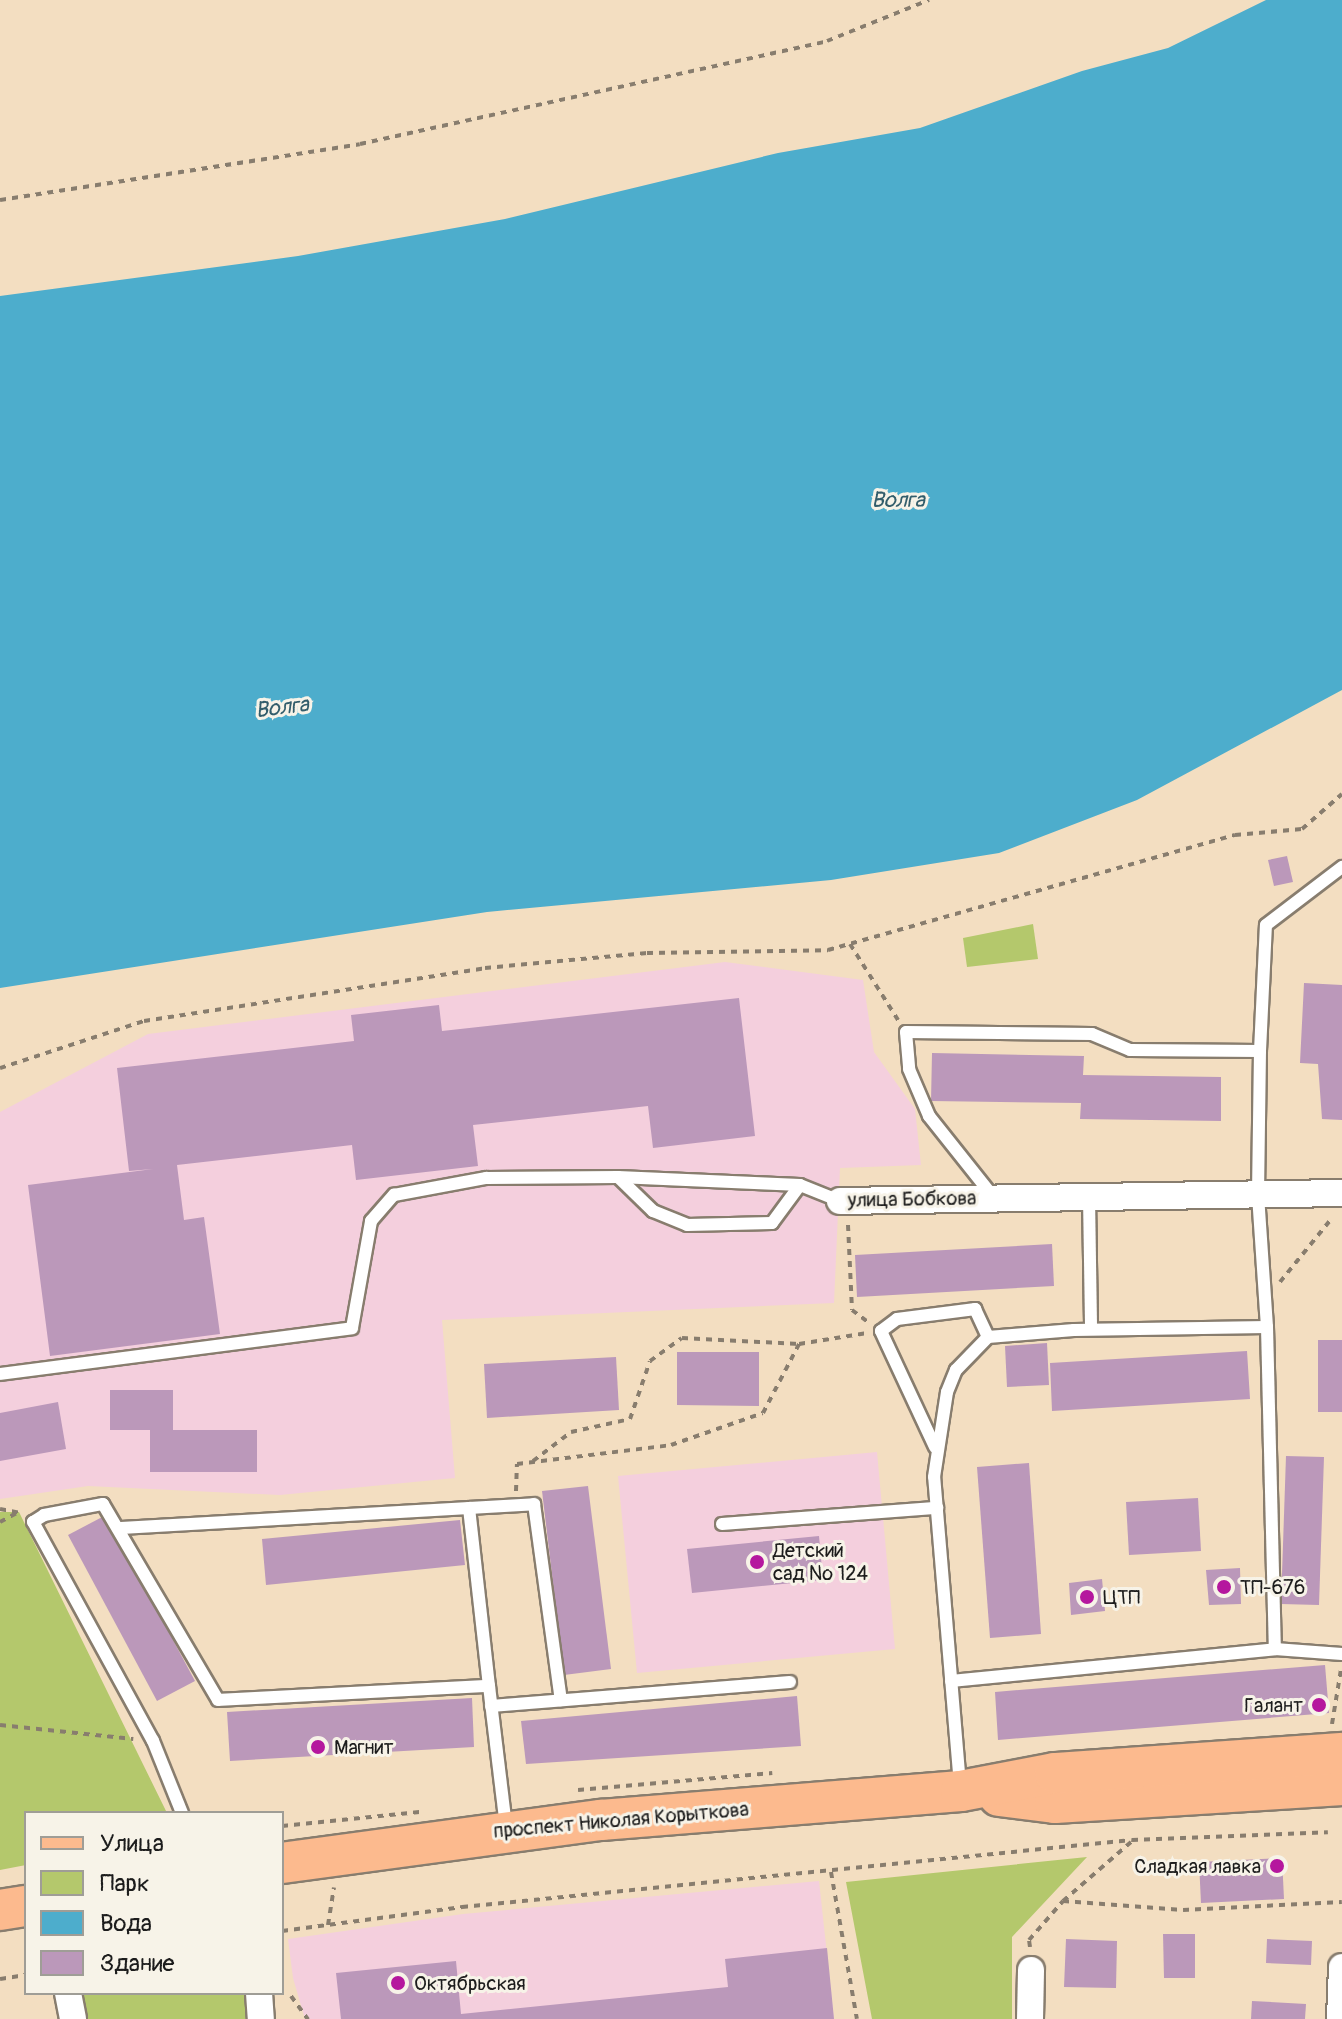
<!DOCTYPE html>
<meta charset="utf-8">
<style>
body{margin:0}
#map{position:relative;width:1342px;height:2019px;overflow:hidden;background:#f3dec1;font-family:Pangolin,sans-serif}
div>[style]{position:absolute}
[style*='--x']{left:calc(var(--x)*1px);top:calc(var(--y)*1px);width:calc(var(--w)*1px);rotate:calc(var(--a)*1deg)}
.built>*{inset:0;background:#f4cfdd}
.green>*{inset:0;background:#b4c86c}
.water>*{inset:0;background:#4dadcc}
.building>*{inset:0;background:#bb98ba}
.path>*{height:4px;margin-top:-2px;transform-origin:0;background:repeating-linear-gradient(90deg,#887d6e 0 6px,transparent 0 12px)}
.roads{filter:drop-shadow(2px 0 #887d6e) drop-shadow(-2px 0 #887d6e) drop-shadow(0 2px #887d6e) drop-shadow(0 -2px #887d6e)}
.service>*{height:12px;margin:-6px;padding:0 6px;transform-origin:6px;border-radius:6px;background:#fff}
.minor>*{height:26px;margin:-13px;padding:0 13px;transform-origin:13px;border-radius:13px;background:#fff}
.primary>*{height:40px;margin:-20px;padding:0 20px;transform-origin:20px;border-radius:20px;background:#fcba8e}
.dots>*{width:22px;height:22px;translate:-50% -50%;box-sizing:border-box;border:4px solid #f7f3e8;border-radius:50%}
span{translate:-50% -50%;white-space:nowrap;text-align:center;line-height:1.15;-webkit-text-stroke:6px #f7f3e8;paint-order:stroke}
.street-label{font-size:20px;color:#1c1c1c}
.poi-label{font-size:20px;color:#1c1c1c}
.left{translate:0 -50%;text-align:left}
.right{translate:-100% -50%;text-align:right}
.water-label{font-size:22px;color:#325d6b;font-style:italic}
.legend{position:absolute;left:24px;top:1811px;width:260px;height:184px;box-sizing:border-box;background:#f7f3e8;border:2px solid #9f9d96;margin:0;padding:10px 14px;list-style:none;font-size:24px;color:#1c1c1c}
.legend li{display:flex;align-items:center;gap:16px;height:40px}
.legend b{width:40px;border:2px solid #9f9d96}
</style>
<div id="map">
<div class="built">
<i style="clip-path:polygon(725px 962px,863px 980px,874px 1052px,915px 1109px,921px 1165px,840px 1168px,834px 1303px,442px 1320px,455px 1478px,280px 1495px,88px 1486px,0 1499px,0 1112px,148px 1034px)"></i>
<i style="clip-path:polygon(877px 1452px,895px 1649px,637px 1673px,618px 1476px)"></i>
<i style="clip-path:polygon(819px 1881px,834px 2019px,305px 2019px,293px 1978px,288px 1939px,463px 1914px)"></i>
</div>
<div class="green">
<i style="clip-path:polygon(1033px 924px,1038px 959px,967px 967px,963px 938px)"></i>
<i style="clip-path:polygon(0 1512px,19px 1512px,167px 1813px,26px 1813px,26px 1865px,0 1870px)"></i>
<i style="clip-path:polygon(1087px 1857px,1012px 1937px,1012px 2019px,872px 2019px,846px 1882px)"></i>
<i style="clip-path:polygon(78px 1993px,249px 1993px,252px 2019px,83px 2019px)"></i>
</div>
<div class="water">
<i style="clip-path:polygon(1266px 0,1342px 0,1342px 690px,1137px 800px,999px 853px,831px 880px,487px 912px,0 988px,0 296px,298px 256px,505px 219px,778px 153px,920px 128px,1082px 71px,1168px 48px)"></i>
</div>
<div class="building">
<i style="clip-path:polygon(1287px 856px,1293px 882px,1274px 886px,1268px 860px)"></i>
<i style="clip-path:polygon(1304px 983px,1342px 985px,1342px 1120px,1322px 1119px,1318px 1064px,1300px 1063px)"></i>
<i style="clip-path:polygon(739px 998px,755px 1136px,653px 1148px,648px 1106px,473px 1125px,478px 1166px,356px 1180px,352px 1145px,177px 1165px,184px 1220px,204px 1217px,220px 1334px,50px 1356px,28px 1185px,153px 1169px,129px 1171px,117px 1068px,354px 1041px,351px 1015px,439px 1005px,442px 1031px)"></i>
<i style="clip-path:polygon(932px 1053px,1084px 1056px,1083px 1075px,1221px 1077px,1221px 1121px,1080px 1119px,1081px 1103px,931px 1101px)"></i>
<i style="clip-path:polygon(1052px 1244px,1054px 1286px,857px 1297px,855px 1255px)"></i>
<i style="clip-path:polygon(1318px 1340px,1342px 1340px,1342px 1412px,1318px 1412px)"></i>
<i style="clip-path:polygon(1047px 1343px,1049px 1385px,1007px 1387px,1005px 1346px)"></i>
<i style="clip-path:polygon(1247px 1351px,1250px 1399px,1052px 1411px,1050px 1363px)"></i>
<i style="clip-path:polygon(677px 1352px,759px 1352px,759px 1406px,677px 1405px)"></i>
<i style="clip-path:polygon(616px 1357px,619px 1410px,487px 1418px,484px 1364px)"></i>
<i style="clip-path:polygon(110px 1390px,173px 1390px,173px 1430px,257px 1430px,257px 1472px,150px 1472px,150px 1430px,110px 1430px)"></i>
<i style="clip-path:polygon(58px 1402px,66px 1449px,0 1461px,0 1413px)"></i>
<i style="clip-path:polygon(1286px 1456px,1324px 1457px,1319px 1605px,1281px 1604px)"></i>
<i style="clip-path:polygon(1029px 1463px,1041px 1634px,990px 1638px,977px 1467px)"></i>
<i style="clip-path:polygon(588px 1486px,611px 1669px,564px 1675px,542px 1491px)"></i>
<i style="clip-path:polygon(1198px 1498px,1201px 1551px,1129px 1555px,1126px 1502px)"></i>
<i style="clip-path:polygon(106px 1515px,195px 1681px,157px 1701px,68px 1535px)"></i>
<i style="clip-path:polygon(460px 1520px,465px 1565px,266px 1585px,262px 1539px)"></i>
<i style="clip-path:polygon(819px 1536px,823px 1580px,692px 1593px,687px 1549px)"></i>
<i style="clip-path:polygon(1240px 1568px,1241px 1604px,1209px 1605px,1206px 1570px)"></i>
<i style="clip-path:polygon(1102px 1579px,1105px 1611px,1071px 1615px,1069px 1583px)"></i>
<i style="clip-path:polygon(1325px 1665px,1329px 1713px,998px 1740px,995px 1692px)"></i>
<i style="clip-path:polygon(797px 1696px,801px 1746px,526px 1764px,521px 1721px)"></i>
<i style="clip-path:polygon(472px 1698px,474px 1747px,230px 1761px,227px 1712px)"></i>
<i style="clip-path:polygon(1282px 1858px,1284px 1899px,1201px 1903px,1199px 1862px)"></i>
<i style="clip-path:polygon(1163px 1934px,1195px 1934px,1195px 1978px,1164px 1978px)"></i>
<i style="clip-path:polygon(1066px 1939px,1117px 1941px,1116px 1988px,1064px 1987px)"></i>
<i style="clip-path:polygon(1267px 1939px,1312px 1941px,1311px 1965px,1266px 1963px)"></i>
<i style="clip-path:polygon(827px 1948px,834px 2019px,341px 2019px,336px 1973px,456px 1961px,461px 2014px,728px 1987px,725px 1959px)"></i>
<i style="clip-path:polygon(1252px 2001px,1306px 2004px,1305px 2019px,1251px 2019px)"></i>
</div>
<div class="path">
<i style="--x:0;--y:200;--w:364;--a:-8.8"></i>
<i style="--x:360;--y:144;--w:478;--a:-12.4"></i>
<i style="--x:827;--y:41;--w:110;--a:-21.9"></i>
<i style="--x:850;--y:944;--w:90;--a:57.7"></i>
<i style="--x:0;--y:1068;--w:151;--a:-18.1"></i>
<i style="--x:144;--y:1021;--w:345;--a:-8.8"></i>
<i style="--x:485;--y:968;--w:163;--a:-5.3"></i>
<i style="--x:647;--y:953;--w:181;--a:-0.9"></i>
<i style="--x:828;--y:950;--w:423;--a:-15.8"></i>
<i style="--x:1235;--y:835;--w:67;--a:-5.1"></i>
<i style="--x:1302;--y:829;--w:53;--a:-41.2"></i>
<i style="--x:848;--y:1225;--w:85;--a:87.3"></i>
<i style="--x:852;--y:1310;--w:21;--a:37"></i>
<i style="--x:1280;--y:1282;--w:82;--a:-50.9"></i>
<i style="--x:533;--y:1461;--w:48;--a:-37.3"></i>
<i style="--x:571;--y:1432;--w:60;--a:-12.4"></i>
<i style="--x:630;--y:1419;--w:61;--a:-71"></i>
<i style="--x:650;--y:1361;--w:39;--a:-36"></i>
<i style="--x:682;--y:1338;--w:117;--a:2.9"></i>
<i style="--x:516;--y:1491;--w:27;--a:-88"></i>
<i style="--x:517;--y:1464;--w:155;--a:-7"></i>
<i style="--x:671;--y:1445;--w:97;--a:-19.2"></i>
<i style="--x:763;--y:1413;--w:78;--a:-62.4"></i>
<i style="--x:799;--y:1344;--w:69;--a:-9.2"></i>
<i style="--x:0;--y:1509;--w:21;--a:11"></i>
<i style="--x:0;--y:1522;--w:19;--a:-28"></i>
<i style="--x:1332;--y:1724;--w:56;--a:-80.7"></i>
<i style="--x:0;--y:1725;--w:134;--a:6"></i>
<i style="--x:578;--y:1790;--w:195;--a:-5"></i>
<i style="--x:282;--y:1826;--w:138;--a:-5.8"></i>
<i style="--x:831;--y:1872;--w:149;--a:80"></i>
<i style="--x:1063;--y:1901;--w:90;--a:-40.9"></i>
<i style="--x:328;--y:1925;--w:38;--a:-81"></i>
<i style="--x:282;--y:1931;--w:182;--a:-7.6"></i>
<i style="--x:462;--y:1907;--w:673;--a:-5.71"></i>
<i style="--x:1132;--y:1840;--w:196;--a:-2.3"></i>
<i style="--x:1030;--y:1947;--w:7;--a:-98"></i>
<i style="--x:1029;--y:1940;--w:52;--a:-48.9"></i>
<i style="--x:1063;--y:1901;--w:120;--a:4.3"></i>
<i style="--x:1183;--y:1910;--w:159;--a:-2.9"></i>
<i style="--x:0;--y:1979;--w:26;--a:-9"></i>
<i style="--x:291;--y:1996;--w:29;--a:54"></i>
</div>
<div class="roads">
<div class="service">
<i style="--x:1260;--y:1051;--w:126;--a:-87.3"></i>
<i style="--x:1266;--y:925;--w:96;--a:-37.3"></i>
<i style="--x:618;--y:1177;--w:49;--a:44.2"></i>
<i style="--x:653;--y:1211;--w:37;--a:22"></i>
<i style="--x:687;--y:1225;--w:85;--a:-1.3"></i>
<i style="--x:772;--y:1223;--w:47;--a:-53.6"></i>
<i style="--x:1089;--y:1197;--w:132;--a:89.1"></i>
<i style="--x:1267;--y:1327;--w:322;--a:88.6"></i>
<i style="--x:1275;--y:1649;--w:67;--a:4.3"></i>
<i style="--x:0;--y:1374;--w:355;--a:-7.4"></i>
<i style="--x:352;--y:1328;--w:109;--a:-79.9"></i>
<i style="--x:371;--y:1221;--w:35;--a:-49"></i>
<i style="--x:394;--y:1195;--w:94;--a:-10.5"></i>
<i style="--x:486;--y:1178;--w:132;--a:-0.4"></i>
<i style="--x:618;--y:1177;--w:182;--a:2.5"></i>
<i style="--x:800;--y:1185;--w:43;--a:21.8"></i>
<i style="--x:935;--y:1447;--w:128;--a:-115"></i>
<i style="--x:881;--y:1331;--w:20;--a:-37"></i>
<i style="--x:897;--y:1319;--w:79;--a:-7.3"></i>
<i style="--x:975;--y:1309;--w:31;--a:65"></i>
<i style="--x:469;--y:1508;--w:179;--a:83.6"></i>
<i style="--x:722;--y:1524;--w:216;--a:-4.3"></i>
<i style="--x:121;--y:1528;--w:414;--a:-3.3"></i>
<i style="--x:534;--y:1504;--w:198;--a:82.2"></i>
<i style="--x:951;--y:1681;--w:326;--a:-5.6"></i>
<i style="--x:491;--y:1706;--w:300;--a:-4.6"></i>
<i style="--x:960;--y:1785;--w:309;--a:-94.8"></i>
<i style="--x:934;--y:1477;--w:86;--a:-81.3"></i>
<i style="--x:947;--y:1392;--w:24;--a:-68"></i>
<i style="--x:956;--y:1370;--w:46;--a:-45.9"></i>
<i style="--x:988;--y:1337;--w:86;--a:-4.7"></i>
<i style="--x:1074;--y:1330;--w:193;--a:-0.9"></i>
<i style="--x:1267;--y:1327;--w:133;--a:-93.9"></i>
<i style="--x:1258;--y:1194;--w:143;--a:-89.2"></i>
<i style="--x:1260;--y:1051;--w:130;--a:-179.6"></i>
<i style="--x:1130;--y:1050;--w:41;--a:-157.2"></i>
<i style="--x:1092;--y:1034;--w:186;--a:-179.4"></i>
<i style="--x:906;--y:1032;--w:37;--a:85"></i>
<i style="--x:909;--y:1069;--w:51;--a:66.9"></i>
<i style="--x:929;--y:1116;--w:106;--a:51.5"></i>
<i style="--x:182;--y:1813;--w:78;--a:-111.9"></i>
<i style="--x:153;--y:1741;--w:250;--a:-118.7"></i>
<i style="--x:33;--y:1522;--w:13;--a:-32"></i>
<i style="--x:44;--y:1515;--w:60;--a:-10.6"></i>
<i style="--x:103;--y:1504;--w:227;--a:59.6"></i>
<i style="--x:218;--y:1700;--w:271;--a:-3"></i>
<i style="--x:489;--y:1686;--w:142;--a:83.1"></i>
</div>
<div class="minor">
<i style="--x:840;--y:1201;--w:502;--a:-0.91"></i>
<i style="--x:68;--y:1993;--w:26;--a:79"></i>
<i style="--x:259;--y:1993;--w:26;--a:86"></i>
<i style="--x:1030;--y:2019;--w:49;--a:-88.8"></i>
<i style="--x:1340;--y:2019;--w:52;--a:-87.8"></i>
</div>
<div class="primary">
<i style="--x:999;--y:1796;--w:56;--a:7.1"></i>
<i style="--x:1055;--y:1803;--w:288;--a:-3.6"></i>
<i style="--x:282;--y:1863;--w:322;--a:-7.7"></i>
<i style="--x:601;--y:1820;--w:361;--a:-4.6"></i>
<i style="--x:961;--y:1791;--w:96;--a:-10.8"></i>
<i style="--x:1055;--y:1773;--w:288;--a:-4"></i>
<i style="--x:0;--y:1910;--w:26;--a:-9"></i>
</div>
</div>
<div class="dots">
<i style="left:757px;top:1562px;background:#b5179e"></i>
<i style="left:1224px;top:1587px;background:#b5179e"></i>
<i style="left:1087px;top:1597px;background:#b5179e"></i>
<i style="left:1319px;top:1705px;background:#b5179e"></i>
<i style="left:318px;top:1747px;background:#b5179e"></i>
<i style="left:1277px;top:1866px;background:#b5179e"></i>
<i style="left:398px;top:1983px;background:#b5179e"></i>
</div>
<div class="street-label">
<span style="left:912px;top:1199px;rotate:-1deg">улица Бобкова</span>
<span style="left:621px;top:1820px;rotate:-5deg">проспект Николая Корыткова</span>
</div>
<div class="poi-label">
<span class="left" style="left:773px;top:1562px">Детский<br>сад № 124</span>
<span class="left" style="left:1240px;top:1587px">ТП-676</span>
<span class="left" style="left:1103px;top:1597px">ЦТП</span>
<span class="right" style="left:1303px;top:1705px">Галант</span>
<span class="left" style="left:334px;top:1747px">Магнит</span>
<span class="right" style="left:1261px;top:1866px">Сладкая лавка</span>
<span class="left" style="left:414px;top:1983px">Октябрьская</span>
</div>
<div class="water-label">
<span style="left:898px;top:501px">Волга</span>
<span style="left:282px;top:708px;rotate:-7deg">Волга</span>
</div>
<ul class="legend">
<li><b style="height:10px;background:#fcba8e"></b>Улица</li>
<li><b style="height:22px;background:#b4c86c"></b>Парк</li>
<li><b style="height:22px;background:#4dadcc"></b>Вода</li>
<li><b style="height:22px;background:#bb98ba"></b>Здание</li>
</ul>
</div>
